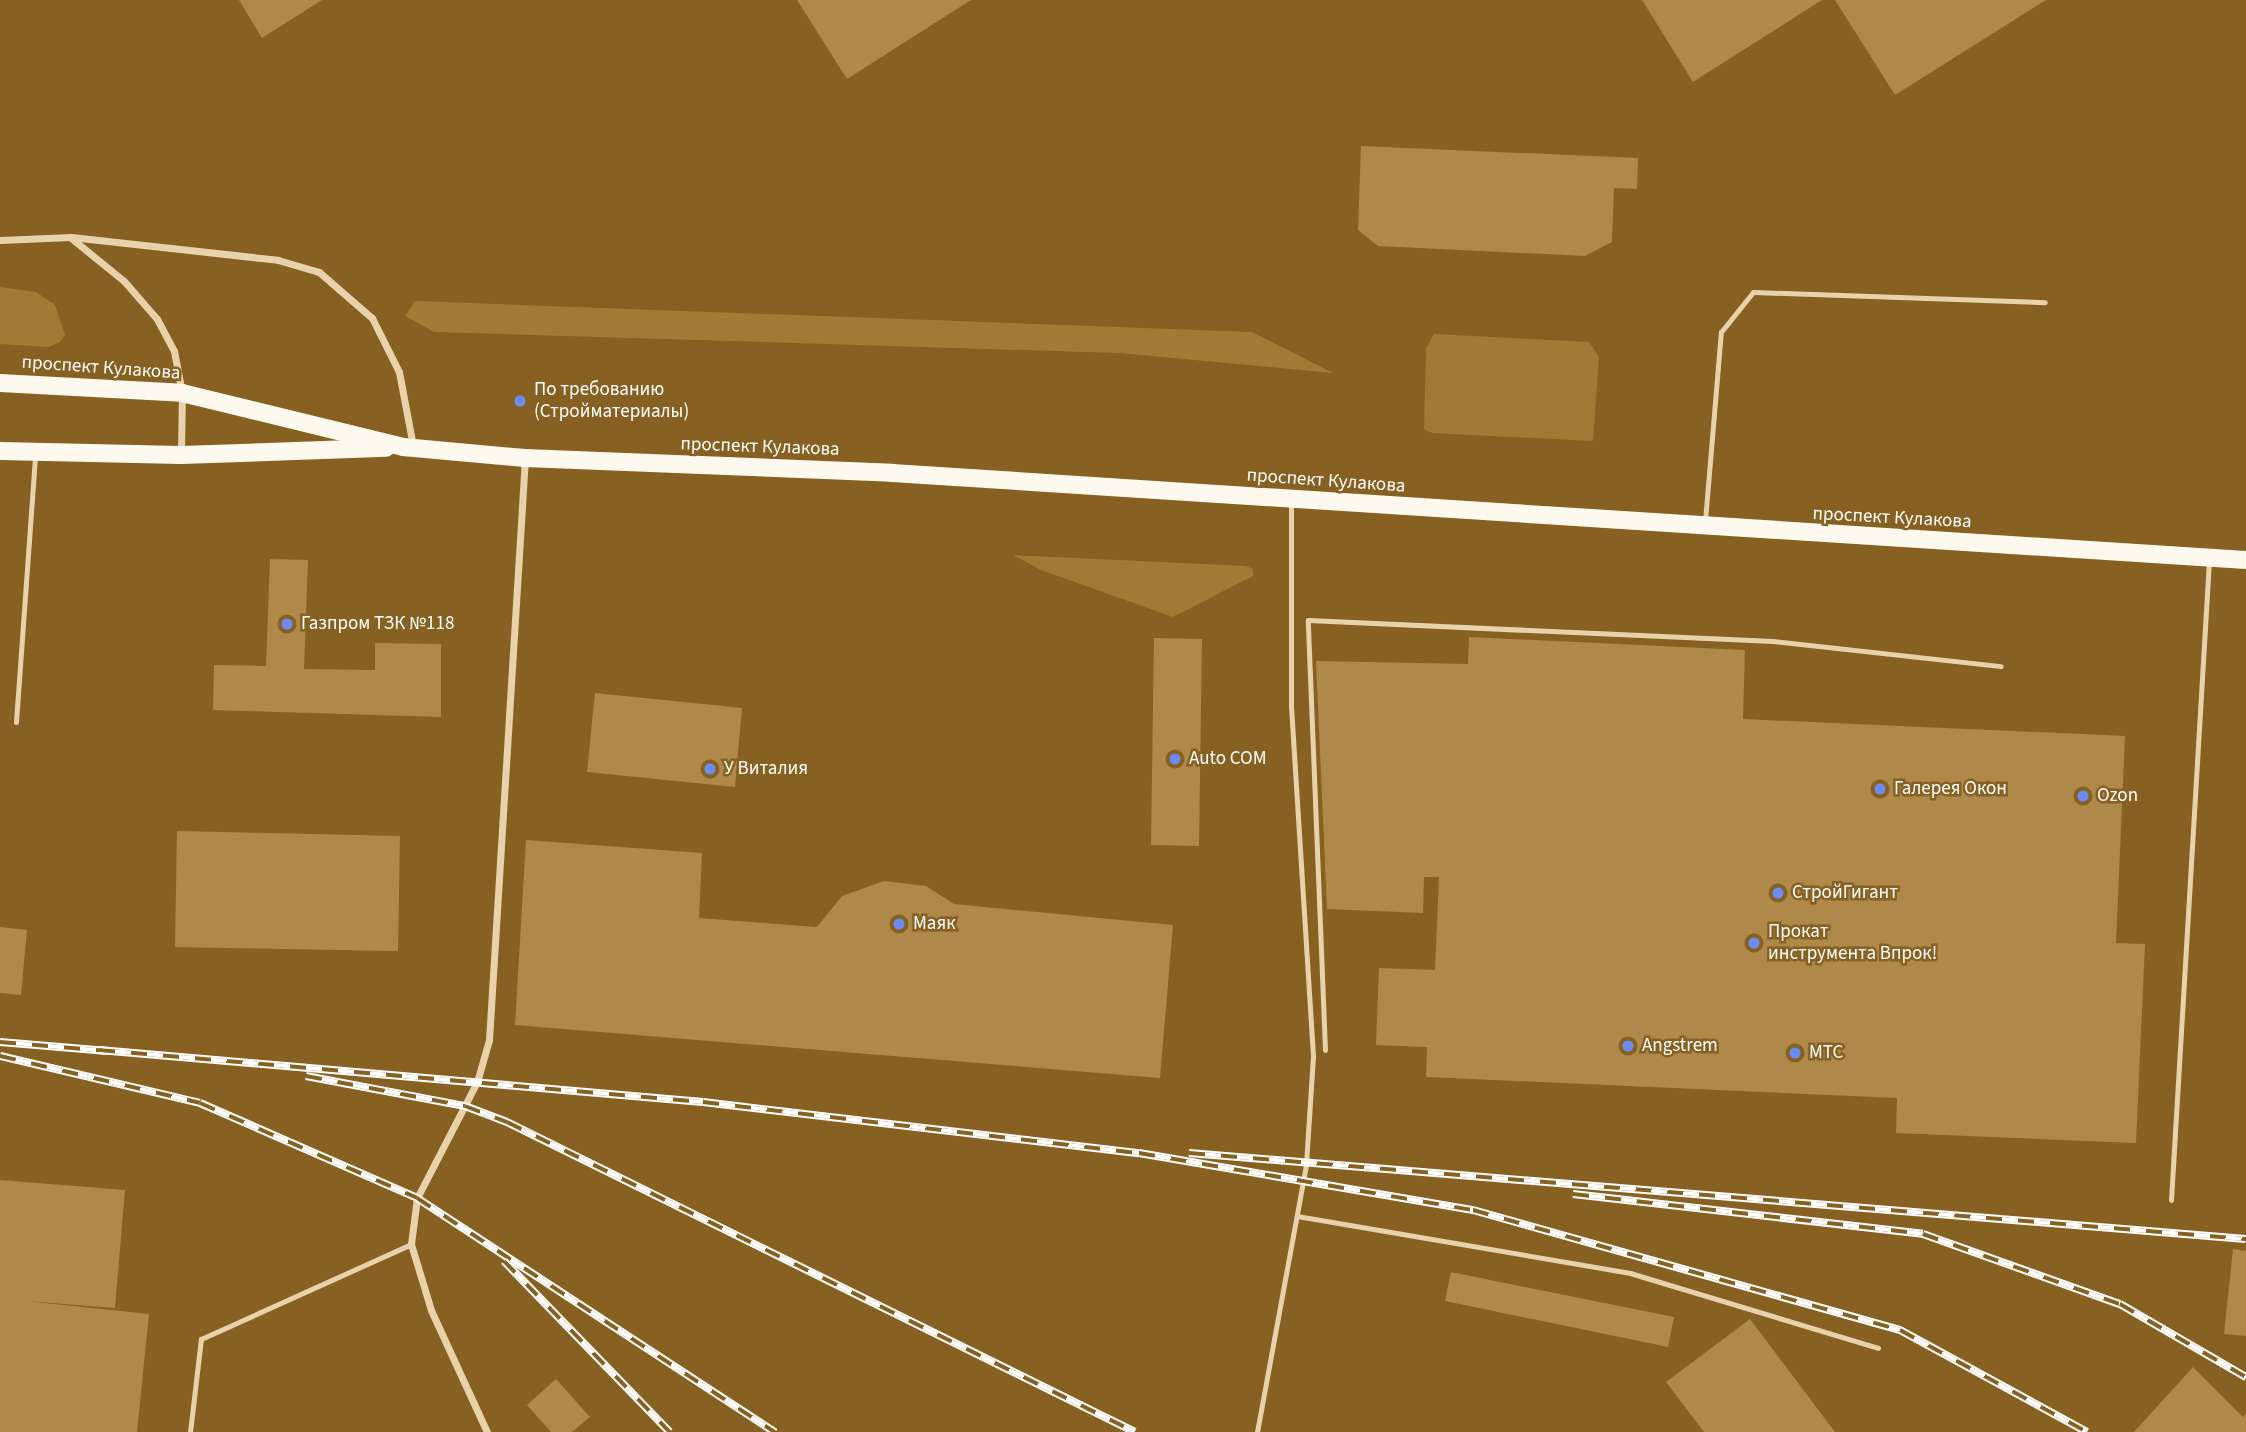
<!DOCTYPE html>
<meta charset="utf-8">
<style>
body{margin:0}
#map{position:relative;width:2246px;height:1432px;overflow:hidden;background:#866121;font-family:"Source Sans 3",sans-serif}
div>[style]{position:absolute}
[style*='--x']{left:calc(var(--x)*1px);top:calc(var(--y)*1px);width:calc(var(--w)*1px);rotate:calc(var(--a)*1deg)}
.green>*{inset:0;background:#a37a35}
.building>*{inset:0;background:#ae894a}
.lane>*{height:5px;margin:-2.5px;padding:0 2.5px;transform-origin:2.5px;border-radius:2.5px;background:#e9d2ab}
.street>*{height:7px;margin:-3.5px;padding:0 3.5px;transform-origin:3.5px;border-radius:3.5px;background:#e9d2ab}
.primary>*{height:18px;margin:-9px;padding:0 9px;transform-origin:9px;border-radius:9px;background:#fef9ef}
.rail>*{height:8px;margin-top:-4px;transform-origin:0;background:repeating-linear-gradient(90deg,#866121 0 16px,#fff 0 32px);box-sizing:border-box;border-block:2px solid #fff}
.dots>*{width:19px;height:19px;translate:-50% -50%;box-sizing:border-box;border:4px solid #866121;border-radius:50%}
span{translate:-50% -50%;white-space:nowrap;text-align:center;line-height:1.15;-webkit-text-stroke:5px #866121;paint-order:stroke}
.street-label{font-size:19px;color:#fff}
.poi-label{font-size:19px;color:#fff}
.left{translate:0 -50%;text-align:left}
</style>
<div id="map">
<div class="green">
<i style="clip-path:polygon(0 287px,36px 292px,55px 305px,65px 335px,60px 342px,49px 347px,0 344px)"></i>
<i style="clip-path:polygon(415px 301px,1252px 332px,1333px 373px,1120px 353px,434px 332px,405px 316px)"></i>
<i style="clip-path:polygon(1434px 334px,1589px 342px,1599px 357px,1593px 441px,1432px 433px,1424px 429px,1426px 348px)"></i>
<i style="clip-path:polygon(1013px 555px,1246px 566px,1253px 569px,1253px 576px,1173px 617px,1041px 570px)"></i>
</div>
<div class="building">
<i style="clip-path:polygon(239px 0,322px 0,262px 38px)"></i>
<i style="clip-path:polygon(797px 0,971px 0,847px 79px)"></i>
<i style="clip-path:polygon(1642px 0,1822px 0,1693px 82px)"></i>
<i style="clip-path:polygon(1835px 0,2046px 0,1895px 95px)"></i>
<i style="clip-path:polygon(1361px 146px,1638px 158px,1637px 189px,1614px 188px,1612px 242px,1585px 256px,1378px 246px,1358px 230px)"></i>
<i style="clip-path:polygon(270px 559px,308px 560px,304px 669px,375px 670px,375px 643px,441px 644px,441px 717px,213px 710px,214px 665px,266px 666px)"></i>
<i style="clip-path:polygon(1469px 637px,1745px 650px,1743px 719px,2125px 736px,2116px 943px,2145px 944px,2136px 1143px,1896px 1133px,1897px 1098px,1426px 1077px,1427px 1047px,1376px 1045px,1379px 968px,1435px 970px,1439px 877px,1424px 877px,1423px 913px,1327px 909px,1316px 661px,1468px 664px)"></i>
<i style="clip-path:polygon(1154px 638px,1202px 639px,1199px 846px,1151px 845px)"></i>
<i style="clip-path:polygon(595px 693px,742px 708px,735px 787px,587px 772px)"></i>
<i style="clip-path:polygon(177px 831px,400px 836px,398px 951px,175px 947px)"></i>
<i style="clip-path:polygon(526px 840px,702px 853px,699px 918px,817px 927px,842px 896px,884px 881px,926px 886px,954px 904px,1173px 925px,1160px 1078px,515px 1025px)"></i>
<i style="clip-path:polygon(0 927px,27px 930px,21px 995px,0 993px)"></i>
<i style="clip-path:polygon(0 1180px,125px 1190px,115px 1308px,25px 1301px,149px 1314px,137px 1432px,0 1432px)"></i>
<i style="clip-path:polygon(2233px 1249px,2246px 1251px,2246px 1336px,2224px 1334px)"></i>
<i style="clip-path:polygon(1451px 1272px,1674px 1317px,1668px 1347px,1445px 1301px)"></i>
<i style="clip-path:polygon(1750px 1319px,1835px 1432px,1704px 1432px,1666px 1382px)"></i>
<i style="clip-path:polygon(2193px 1367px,2243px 1417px,2246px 1414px,2246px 1432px,2134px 1432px)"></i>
<i style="clip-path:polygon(556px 1379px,590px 1417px,572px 1432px,551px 1432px,527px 1405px)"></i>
</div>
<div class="lane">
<i style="--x:1705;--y:521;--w:190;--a:-85.2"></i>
<i style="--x:1721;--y:332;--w:51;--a:-51.3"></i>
<i style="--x:1753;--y:292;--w:292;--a:2"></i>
<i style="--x:16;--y:722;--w:267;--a:-85.9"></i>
<i style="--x:1325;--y:1050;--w:430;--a:-92.3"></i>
<i style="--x:1308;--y:620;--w:465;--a:2.6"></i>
<i style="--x:1773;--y:641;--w:229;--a:6.3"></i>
<i style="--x:2171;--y:1200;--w:640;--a:-86.6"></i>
<i style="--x:1297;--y:1216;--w:338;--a:9.7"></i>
<i style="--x:1630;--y:1273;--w:259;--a:16.8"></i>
<i style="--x:190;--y:1432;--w:94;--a:-83.3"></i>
<i style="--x:201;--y:1339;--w:230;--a:-24.3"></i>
<i style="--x:1257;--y:1432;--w:272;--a:-79.6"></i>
<i style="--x:1306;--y:1164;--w:108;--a:-86.3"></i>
<i style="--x:1313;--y:1056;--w:351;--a:-93.6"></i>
<i style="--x:1291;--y:706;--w:203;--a:-90"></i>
</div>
<div class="street">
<i style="--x:71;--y:238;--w:68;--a:39.1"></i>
<i style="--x:124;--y:281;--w:50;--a:49"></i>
<i style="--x:157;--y:319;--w:36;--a:62"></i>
<i style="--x:174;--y:351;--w:43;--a:79.2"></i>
<i style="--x:182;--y:393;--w:60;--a:91"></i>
<i style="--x:0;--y:240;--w:71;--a:-2.4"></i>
<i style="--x:71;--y:237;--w:208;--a:6.3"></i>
<i style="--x:278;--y:260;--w:43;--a:16.3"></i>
<i style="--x:319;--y:272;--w:70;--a:41"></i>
<i style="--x:372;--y:318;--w:60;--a:63.4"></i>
<i style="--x:399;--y:372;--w:75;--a:79.3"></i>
<i style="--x:487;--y:1432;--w:134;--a:-114.7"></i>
<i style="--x:431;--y:1310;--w:69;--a:-106.9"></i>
<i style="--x:411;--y:1244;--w:46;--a:-82.6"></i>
<i style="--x:417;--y:1198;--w:131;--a:-62.7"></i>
<i style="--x:477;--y:1082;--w:44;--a:-74.1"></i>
<i style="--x:489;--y:1040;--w:583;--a:-86.46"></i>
</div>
<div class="primary">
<i style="--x:0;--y:383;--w:182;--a:3.1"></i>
<i style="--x:182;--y:393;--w:228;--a:13.7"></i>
<i style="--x:403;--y:447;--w:122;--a:5.2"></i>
<i style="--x:525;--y:458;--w:367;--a:2.3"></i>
<i style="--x:892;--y:473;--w:1357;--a:3.68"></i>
<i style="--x:0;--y:451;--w:181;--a:1.3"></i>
<i style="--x:181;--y:455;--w:205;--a:-2"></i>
</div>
<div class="rail">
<i style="--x:0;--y:1042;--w:108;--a:4.8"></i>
<i style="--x:99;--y:1050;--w:606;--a:4.92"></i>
<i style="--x:703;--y:1102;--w:439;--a:6.7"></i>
<i style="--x:1139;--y:1153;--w:339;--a:9.7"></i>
<i style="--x:1473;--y:1210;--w:444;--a:15.7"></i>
<i style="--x:1900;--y:1330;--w:213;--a:28.6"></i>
<i style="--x:0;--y:1056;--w:205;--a:13.2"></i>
<i style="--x:200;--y:1103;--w:237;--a:23.6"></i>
<i style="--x:417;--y:1198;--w:428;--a:33.2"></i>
<i style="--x:306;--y:1076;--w:162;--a:10.7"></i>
<i style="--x:465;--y:1106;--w:45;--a:20.9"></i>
<i style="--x:507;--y:1122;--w:700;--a:26.27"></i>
<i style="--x:1189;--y:1153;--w:1060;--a:4.65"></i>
<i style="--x:1573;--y:1194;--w:352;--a:6.5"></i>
<i style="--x:1923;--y:1234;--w:209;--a:19.6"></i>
<i style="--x:2120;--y:1304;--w:146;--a:30.1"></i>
<i style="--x:504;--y:1261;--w:238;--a:45.9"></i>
</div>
<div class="dots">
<i style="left:520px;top:401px;background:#6d8bf6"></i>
<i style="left:287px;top:624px;background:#6d8bf6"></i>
<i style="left:1175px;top:759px;background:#6d8bf6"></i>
<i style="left:710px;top:769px;background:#6d8bf6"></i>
<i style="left:1880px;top:789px;background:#6d8bf6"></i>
<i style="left:2083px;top:796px;background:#6d8bf6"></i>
<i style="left:1778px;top:893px;background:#6d8bf6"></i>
<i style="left:899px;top:924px;background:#6d8bf6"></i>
<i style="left:1754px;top:943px;background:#6d8bf6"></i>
<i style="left:1628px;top:1046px;background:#6d8bf6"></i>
<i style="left:1795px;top:1053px;background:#6d8bf6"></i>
</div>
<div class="street-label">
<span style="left:101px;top:368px;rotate:4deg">проспект Кулакова</span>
<span style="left:760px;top:447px;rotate:2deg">проспект Кулакова</span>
<span style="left:1326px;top:481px;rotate:4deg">проспект Кулакова</span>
<span style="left:1892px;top:518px;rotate:3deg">проспект Кулакова</span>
</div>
<div class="poi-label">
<span class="left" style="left:534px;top:401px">По требованию<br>(Стройматериалы)</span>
<span class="left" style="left:301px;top:624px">Газпром ТЗК №118</span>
<span class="left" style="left:1189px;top:759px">Auto COM</span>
<span class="left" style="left:724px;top:769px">У Виталия</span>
<span class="left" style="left:1894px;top:789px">Галерея Окон</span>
<span class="left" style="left:2097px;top:796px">Ozon</span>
<span class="left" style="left:1792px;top:893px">СтройГигант</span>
<span class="left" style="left:913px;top:924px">Маяк</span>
<span class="left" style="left:1768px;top:943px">Прокат<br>инструмента Впрок!</span>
<span class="left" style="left:1642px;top:1046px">Angstrem</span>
<span class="left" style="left:1809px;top:1053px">МТС</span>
</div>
</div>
